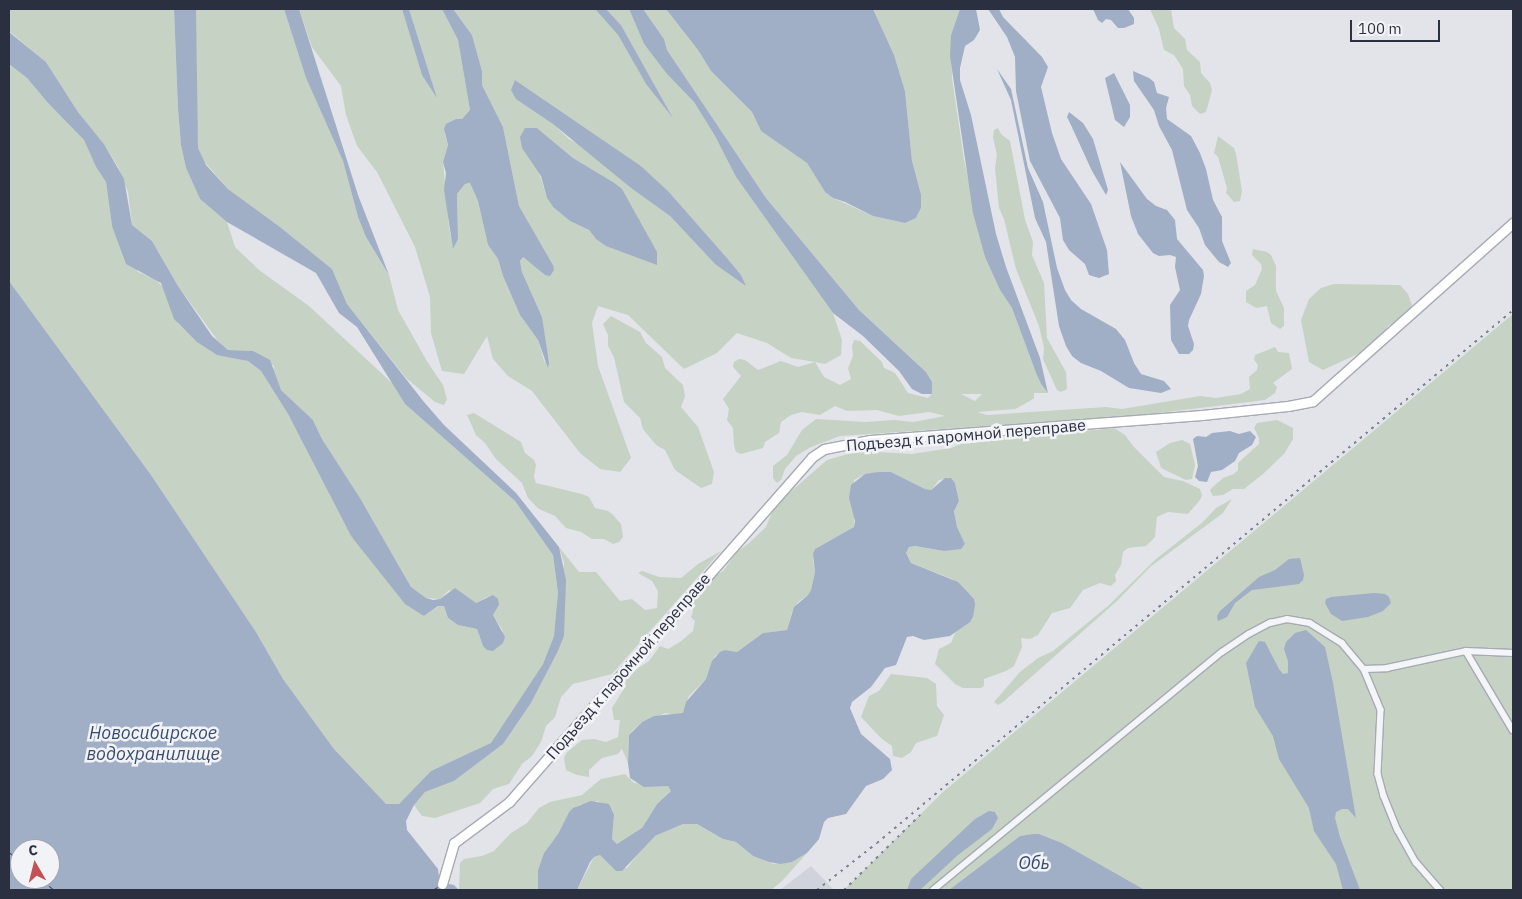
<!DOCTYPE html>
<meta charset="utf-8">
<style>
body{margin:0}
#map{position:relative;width:1522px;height:899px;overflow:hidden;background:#e2e4e9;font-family:"IBM Plex Sans",sans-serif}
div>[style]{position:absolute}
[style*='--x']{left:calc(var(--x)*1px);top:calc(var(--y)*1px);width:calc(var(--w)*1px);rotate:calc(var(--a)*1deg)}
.built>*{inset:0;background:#d0d3db}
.green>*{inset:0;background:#c6d2c4}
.water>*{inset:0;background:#a0aec6}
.ferry>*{height:1px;margin-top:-0.5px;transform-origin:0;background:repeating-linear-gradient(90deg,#394b71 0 6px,transparent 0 11px)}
.roads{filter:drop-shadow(1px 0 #a7aab3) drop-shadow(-1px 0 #a7aab3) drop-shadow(0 1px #a7aab3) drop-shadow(0 -1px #a7aab3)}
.street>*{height:5.5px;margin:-2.75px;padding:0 2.75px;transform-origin:2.75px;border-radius:2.75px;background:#f4f5f8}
.secondary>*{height:9px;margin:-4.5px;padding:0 4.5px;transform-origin:4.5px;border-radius:4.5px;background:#fff}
.rail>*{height:2px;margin-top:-1px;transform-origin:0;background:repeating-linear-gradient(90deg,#7d8292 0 2.5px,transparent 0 7.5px)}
span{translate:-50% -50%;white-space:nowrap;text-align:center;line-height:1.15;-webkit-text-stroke:5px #f2f3f7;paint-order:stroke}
.street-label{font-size:16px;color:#2b3040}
.water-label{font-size:18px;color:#394b71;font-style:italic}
.frame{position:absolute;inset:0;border:10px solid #2b3040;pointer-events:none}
.north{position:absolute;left:10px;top:839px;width:50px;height:50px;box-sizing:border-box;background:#f2f3f7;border:1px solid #a2a5ae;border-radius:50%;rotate:352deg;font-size:14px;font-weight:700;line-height:20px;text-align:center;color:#2b3040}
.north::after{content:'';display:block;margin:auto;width:18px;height:22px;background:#c35255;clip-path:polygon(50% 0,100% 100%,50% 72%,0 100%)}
.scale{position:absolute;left:1350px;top:20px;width:90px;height:22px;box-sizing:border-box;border:2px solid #2b3040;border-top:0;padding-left:6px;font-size:15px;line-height:18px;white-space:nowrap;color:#2b3040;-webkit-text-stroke:4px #f2f3f7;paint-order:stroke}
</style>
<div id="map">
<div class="built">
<i style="clip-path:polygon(811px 866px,834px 890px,780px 890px)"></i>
</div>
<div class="green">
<i style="clip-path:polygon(9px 9px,174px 9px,178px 109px,181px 145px,186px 168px,200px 199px,227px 222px,235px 247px,259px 270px,309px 306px,392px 383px,405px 404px,515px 501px,553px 555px,558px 593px,557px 612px,554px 636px,543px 664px,491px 744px,431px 771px,399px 804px,386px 804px,379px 798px,334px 749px,283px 679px,256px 632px,151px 475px,9px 281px,9px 64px,27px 78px,48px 103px,84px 140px,96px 167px,106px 182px,112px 226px,138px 272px,155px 279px,164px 288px,178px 324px,212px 352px,248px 361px,261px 371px,288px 414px,351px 536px,424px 616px,439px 606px,444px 606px,448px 618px,458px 625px,477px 629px,483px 646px,503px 631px,493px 615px,499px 605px,487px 597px,476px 603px,449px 590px,440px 599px,426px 598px,411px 587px,360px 498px,322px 439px,313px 420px,281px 390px,273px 372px,274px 366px,253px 351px,228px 350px,218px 341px,178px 286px,152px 241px,132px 225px,128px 192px,118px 167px,104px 144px,78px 112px,46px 62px,9px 31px)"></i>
<i style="clip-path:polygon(196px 9px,284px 9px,306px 78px,343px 161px,358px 217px,366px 237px,389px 275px,398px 310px,428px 363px,443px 385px,447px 399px,444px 405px,435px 402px,406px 378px,347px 304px,332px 269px,280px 227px,228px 189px,202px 159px,198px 148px,196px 104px)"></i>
<i style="clip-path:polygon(evenodd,299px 9px,402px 9px,422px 74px,436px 95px,409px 9px,442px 9px,458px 40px,470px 110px,462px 119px,456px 119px,445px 135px,448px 145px,443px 162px,449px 227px,453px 248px,458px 239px,457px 194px,465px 184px,470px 183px,478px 201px,488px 245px,498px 259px,503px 276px,520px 315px,538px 340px,545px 364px,542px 317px,522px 272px,520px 261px,523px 257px,545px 275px,553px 265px,519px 206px,503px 127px,482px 85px,482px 71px,472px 35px,453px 9px,595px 9px,618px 35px,646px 84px,672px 116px,621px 25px,606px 9px,629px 9px,644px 44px,667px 74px,694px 102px,715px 136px,736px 177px,833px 313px,842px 340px,841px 355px,825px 364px,815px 362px,824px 377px,840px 385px,851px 379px,848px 368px,853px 356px,852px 346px,854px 340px,860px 341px,882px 362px,884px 368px,895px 373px,908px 393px,928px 398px,932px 394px,932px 382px,926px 372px,859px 310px,766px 198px,667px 50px,664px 39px,643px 9px,666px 9px,698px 50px,711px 71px,752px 112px,761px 131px,807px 163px,825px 192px,833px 198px,873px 216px,905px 223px,916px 218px,921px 208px,912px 161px,905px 91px,894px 55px,873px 9px,960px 9px,951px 35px,952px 78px,964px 160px,985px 257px,1000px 290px,1012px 308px,1036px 373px,1041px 384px,1048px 393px,1034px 393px,1034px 398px,1030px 401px,1015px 409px,977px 412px,987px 415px,1106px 407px,1122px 409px,1200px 396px,1216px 398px,1241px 394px,1250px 389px,1249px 377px,1257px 370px,1258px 365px,1254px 360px,1255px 355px,1275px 347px,1278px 352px,1289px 353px,1292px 369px,1273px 383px,1277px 387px,1275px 393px,1265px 400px,1134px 416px,840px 436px,811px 447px,796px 456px,785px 469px,781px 480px,777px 483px,773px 478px,773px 466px,787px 455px,802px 430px,816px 419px,866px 422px,894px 420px,913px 422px,945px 416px,929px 412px,899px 416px,877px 410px,847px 411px,835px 406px,820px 415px,802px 412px,791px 415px,781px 422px,779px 433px,765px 442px,763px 448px,741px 454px,736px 452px,734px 445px,733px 428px,727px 420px,729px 409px,723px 399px,741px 376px,733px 367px,734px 362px,739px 359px,745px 360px,758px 370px,781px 361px,798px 367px,815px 362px,791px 358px,767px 343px,737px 333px,717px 353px,684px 369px,628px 315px,598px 306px,592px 323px,598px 366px,631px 458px,620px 472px,600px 469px,580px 453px,532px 391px,508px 376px,493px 359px,487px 336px,464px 374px,442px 371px,431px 333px,430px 297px,415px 247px,377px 172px,357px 146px,346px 115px,341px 86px,312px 47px,299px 9px,515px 80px,641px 166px,668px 191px,741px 275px,715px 264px,670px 216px,631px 188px,579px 144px,569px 139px,553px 124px,515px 80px,299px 9px,525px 128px,537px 128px,573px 158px,613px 182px,596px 239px,589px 230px,570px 221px,553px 207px,547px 198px,525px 128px,299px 9px,961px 394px,982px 394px,975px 401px,961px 394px)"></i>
<i style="clip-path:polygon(1150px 9px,1171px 9px,1174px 28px,1185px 39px,1187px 50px,1200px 62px,1201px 73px,1210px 83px,1212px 90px,1206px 112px,1200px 114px,1192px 106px,1190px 95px,1184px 86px,1183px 69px,1174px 55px,1164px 50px,1159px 29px)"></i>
<i style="clip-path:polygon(998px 128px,1001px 134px,1010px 141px,1025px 220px,1033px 242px,1032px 255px,1044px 283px,1047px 338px,1066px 372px,1067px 389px,1061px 392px,1057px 390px,1043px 359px,1044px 348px,1039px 326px,1016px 269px,1004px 219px,999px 208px,995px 168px,997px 155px,993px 137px,994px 130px)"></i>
<i style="clip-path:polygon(1218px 136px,1234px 148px,1236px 154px,1242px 191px,1240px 201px,1234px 202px,1226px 193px,1227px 188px,1218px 157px,1214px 153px)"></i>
<i style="clip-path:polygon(1253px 249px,1267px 252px,1271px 255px,1276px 266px,1276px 291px,1284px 308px,1284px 326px,1280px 329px,1271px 323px,1267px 306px,1256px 308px,1246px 302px,1246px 291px,1255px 285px,1262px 269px,1261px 264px,1252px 255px)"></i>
<i style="clip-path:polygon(1334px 284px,1400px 285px,1408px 294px,1412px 305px,1403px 318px,1388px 326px,1382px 335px,1360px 353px,1323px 370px,1309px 362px,1301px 320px,1309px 299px,1321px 288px)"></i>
<i style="clip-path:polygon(1513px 314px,1513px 890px,1145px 890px,1062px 843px,1039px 834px,1034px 834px,1020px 836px,949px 890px,844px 890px,943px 792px)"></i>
<i style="clip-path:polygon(611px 316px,640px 332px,646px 343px,662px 357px,665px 368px,683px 385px,685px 396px,681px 407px,698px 427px,714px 472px,712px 484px,701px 488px,675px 470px,665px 450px,656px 445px,643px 429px,640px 418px,624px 402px,614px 357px,608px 346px,608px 335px,603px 324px)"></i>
<i style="clip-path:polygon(474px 413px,521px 442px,525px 453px,534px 460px,536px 465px,534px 477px,536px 483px,582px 494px,589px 497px,595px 508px,608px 511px,613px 515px,621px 524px,623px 537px,619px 542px,613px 544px,604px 539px,592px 539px,581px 532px,566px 528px,555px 516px,539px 509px,528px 498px,522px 483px,496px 459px,485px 443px,476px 435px,467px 415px)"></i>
<i style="clip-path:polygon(1277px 420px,1293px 428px,1293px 439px,1284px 454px,1263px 474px,1244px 489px,1233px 489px,1223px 495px,1213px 496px,1210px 490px,1214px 486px,1223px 478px,1234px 474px,1238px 470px,1238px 463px,1259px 444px,1259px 438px,1254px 428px,1257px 423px)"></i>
<i style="clip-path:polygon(1114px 428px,1125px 435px,1133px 446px,1164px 477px,1183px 481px,1200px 489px,1202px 495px,1200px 500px,1188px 514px,1168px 512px,1157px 517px,1155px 537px,1146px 546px,1128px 548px,1123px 552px,1121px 565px,1115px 575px,1116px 581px,1111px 586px,1100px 583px,1083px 590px,1070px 608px,1052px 613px,1038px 635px,1030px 639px,1021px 638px,1022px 647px,1014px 666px,1006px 671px,984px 679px,984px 686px,981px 688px,963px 688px,955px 684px,935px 664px,939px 649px,951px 643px,955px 633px,973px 617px,974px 599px,952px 579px,911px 563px,906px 553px,909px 547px,915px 546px,944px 551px,961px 548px,965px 544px,957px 527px,954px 511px,959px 501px,955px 483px,951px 478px,939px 480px,931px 490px,925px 489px,891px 472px,865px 474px,854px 480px,854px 527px,815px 549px,813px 560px,815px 572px,811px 590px,808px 595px,798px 602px,792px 612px,787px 630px,763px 633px,737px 652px,725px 650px,715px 656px,706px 679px,689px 696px,683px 713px,677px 715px,666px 713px,642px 722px,633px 730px,629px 735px,628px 763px,622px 749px,618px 754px,602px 758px,589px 770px,589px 777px,577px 775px,566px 770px,564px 758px,567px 752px,582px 740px,594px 739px,606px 742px,618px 737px,620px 720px,614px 720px,612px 708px,625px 687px,627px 675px,649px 661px,660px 646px,668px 649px,680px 642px,693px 631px,695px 621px,691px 617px,693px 612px,692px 606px,697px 595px,707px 587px,712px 578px,723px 571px,738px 551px,748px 544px,766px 527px,774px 508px,788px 494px,827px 460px,859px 451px,912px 454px,951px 448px,961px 444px)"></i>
<i style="clip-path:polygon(1182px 440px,1190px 444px,1195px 465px,1192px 479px,1186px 480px,1161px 468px,1156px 452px,1170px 443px)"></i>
<i style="clip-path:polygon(1232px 499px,1223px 513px,1150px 567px,1118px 600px,1003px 702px,998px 705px,994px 702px,1020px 672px,1038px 658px,1053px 651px,1108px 606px,1156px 559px,1203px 522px,1216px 508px)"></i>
<i style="clip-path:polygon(559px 547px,579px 572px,596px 572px,620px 601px,632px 599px,645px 610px,657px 608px,658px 591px,652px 581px,638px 573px,642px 571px,659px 577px,681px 578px,698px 564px,721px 551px,612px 674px,573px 684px,561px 697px,555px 717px,546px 726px,541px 742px,532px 756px,522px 764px,509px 784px,493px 789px,480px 803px,435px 818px,422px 816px,414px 805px,425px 792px,454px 781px,503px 744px,531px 703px,557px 653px,564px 563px)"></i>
<i style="clip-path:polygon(891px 674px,927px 678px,936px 684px,937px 706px,944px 715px,937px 736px,916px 743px,911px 752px,902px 758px,893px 756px,892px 746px,882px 739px,861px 717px,869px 696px,879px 691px)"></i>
<i style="clip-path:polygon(625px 774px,634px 783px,668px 786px,671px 791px,657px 804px,642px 828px,628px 839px,617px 844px,612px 839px,614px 815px,598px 801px,579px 805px,569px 812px,558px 834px,544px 853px,538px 870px,538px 890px,459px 890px,460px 863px,464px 859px,482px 856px,494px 851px,511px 833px,527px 823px,539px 808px,550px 802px,582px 795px,601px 779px)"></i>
<i style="clip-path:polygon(683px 824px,697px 824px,723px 839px,736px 842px,753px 856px,774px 864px,792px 862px,807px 853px,782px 881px,771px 890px,577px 890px,594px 857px,600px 855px,605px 858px,612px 867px,627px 868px,646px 844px,655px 836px)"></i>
</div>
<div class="water">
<i style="clip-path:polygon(evenodd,174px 9px,196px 9px,198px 148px,206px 165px,228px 189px,280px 227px,332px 269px,347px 304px,424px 402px,444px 425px,516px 493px,559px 547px,566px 580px,564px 636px,557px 653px,531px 703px,503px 744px,454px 781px,425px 792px,414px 805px,406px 821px,407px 830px,438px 869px,440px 885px,443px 889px,449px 884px,454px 885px,459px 890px,9px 890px,9px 281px,151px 475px,256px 632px,283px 679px,334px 749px,386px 804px,399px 804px,431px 771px,491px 743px,543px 664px,554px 636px,558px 593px,553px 555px,515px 501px,405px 404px,357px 327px,339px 313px,316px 273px,227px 222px,200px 199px,186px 168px,181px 145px,178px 109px,174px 9px,20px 849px,50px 849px,50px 879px,20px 879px,20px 849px)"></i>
<i style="clip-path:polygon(284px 9px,299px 9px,358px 195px,389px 275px,366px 237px,358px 217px,343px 161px,306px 78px)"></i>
<i style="clip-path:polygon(402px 9px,409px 9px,437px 98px,422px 75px)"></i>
<i style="clip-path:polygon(442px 9px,453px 9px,472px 35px,482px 71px,482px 85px,503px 127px,519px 206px,553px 265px,554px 270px,550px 276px,545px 275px,523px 257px,520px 261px,522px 272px,542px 317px,549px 363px,548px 368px,538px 340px,520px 315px,503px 276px,498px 259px,488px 245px,478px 201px,470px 183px,465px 184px,457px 194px,458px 239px,453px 249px,444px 190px,446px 173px,443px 162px,448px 145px,444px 129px,446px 124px,456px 119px,462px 119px,470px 110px,458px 40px)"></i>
<i style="clip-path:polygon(595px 9px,606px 9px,621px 25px,673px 118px,646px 84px,618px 35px)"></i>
<i style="clip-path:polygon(629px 9px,643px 9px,664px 39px,667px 50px,766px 198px,859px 310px,926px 372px,932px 382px,932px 394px,922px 394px,912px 389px,899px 371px,863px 336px,833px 313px,736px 177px,715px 136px,694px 102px,667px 74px,644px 44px)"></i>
<i style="clip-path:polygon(666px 9px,873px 9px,894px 55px,905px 91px,912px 161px,921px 195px,921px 208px,916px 218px,905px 223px,873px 216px,845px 202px,833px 198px,825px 192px,807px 163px,761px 131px,752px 112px,711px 71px,698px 50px)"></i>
<i style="clip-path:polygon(960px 9px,976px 9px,980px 30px,974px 40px,965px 46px,960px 68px,960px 80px,971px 115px,996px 234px,1006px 267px,1040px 358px,1048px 393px,1041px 384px,1036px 373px,1012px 308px,1000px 290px,985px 257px,973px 213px,950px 56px,951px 35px)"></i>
<i style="clip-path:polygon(988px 9px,999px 9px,1003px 17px,1042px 57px,1048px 67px,1041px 87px,1052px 133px,1061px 159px,1091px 204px,1107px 250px,1109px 274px,1099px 278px,1089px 275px,1085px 264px,1069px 250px,1063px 240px,1060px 218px,1030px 161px,1016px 91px,1015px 57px,1007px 37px)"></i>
<i style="clip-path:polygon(1093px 9px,1128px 9px,1134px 18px,1134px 24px,1124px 28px,1118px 28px,1111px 20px,1106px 19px,1102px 23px,1098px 20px)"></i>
<i style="clip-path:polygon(9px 32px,46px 62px,78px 112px,104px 144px,124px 179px,132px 225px,152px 241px,178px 286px,212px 336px,228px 350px,253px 351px,270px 360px,281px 390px,313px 420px,322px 439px,360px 498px,411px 587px,426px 598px,433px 600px,440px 599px,455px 588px,476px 603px,493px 595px,498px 599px,499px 605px,493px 615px,505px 637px,503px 643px,493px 651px,487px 650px,483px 646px,477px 629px,458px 625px,448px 618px,444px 606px,438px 606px,424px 616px,405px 604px,351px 536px,288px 414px,261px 371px,248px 361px,217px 355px,197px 342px,174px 319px,161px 283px,126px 264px,112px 226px,106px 182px,96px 167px,84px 140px,48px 103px,27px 78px,9px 64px)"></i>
<i style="clip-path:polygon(997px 69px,1011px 89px,1028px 168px,1043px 202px,1057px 268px,1065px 290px,1071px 300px,1081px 309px,1116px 329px,1125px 340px,1134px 363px,1141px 374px,1164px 381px,1171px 389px,1161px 393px,1129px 388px,1101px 371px,1081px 363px,1072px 356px,1066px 346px,1059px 326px,1046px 242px,1035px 218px,1011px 100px)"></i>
<i style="clip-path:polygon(1133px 71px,1149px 78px,1154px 82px,1157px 93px,1169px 97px,1166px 108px,1167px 119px,1191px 136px,1200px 153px,1206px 169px,1213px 200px,1222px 217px,1222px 241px,1231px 263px,1228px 267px,1219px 262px,1205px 245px,1199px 228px,1187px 210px,1172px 150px,1159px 126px,1154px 110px,1134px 81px)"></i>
<i style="clip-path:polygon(1114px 73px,1130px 105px,1130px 117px,1124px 127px,1115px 120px,1105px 78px)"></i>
<i style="clip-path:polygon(515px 80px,641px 166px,668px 191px,726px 257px,741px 275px,746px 286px,715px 264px,670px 216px,631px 188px,553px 124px,516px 99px,511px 90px)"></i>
<i style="clip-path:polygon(1069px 112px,1083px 123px,1093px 139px,1108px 190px,1106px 195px,1092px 171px,1070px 123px,1067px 117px)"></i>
<i style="clip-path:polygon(525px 128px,537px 128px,573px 158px,613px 182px,622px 189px,657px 252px,657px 265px,606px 246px,596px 239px,589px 230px,570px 221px,553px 207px,547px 198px,541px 176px,522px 148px,520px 137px)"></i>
<i style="clip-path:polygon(1120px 162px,1147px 199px,1156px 206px,1167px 210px,1175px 220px,1177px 239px,1203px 270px,1204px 276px,1201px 294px,1189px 320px,1188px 326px,1194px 344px,1193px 350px,1189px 354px,1179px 354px,1171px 340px,1170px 305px,1180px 290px,1175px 267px,1176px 257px,1170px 255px,1159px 256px,1153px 253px,1138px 234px,1131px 216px)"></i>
<i style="clip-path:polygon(1230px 431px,1239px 434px,1250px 431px,1256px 437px,1252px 445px,1239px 453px,1235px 461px,1222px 470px,1211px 472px,1207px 482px,1199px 481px,1195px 477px,1198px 466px,1193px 439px,1197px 436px,1206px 437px,1212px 433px)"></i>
<i style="clip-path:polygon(878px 472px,891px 472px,925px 489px,931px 490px,945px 478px,951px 478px,955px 483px,959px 501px,954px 511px,957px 527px,965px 544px,961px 549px,944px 551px,915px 546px,909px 547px,906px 553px,911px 563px,958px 582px,974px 599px,975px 605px,973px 617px,970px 622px,950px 636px,924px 640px,913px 636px,907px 637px,896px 665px,885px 668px,871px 687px,852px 702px,850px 708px,861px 734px,890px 759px,892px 770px,883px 779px,866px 786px,846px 814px,828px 818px,824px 822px,819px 839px,807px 853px,792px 862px,780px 864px,769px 862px,753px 856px,736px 842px,723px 839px,697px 824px,683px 824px,655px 836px,622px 871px,616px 871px,600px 855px,594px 857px,590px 862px,577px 890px,538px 890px,538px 870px,544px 853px,558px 834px,569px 812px,573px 808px,591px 801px,609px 804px,614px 815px,612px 839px,617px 844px,642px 828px,657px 804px,671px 791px,668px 786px,644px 787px,630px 778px,628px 763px,629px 735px,642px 722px,654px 716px,683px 713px,686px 702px,706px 679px,712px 661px,720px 652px,725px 650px,737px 652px,763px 633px,787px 630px,794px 607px,808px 595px,811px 590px,815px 572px,813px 554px,815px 549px,854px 527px,855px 521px,849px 498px,851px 485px,865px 474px)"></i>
<i style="clip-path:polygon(1300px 558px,1304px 575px,1303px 580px,1299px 584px,1252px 590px,1235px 603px,1227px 617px,1218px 621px,1217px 616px,1220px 611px,1259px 577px,1275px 570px,1289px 559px)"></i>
<i style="clip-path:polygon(1374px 593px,1385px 594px,1389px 597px,1391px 603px,1383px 611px,1368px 617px,1342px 621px,1331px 614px,1325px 603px,1326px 599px,1331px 597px)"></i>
<i style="clip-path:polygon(1306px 630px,1325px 647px,1333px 683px,1356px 818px,1348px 809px,1342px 809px,1336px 812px,1335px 818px,1340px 837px,1360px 890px,1343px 890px,1336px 864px,1314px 831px,1309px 808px,1279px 759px,1273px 736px,1255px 707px,1246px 663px,1256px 646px,1259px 641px,1265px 642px,1279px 669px,1283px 674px,1288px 673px,1288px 661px,1284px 649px,1286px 642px,1295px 633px)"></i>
<i style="clip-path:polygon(989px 811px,995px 812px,998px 818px,992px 829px,958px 855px,920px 890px,907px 890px,911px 879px,975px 819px)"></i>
<i style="clip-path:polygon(1033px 834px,1039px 834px,1062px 843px,1145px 890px,949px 890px,1020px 836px)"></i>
</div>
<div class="ferry">
<i style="--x:9;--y:852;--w:14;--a:39"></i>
<i style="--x:41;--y:879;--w:17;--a:40"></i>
<i style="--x:433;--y:890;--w:7;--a:-34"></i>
</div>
<div class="roads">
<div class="street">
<i style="--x:1466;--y:651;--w:92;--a:59.3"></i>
<i style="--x:1364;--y:669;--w:44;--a:67.5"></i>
<i style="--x:1381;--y:710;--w:64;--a:92.7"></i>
<i style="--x:1378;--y:774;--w:23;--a:75"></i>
<i style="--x:1384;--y:796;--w:37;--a:68"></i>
<i style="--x:1398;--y:830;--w:37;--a:61"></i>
<i style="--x:1416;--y:862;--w:37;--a:49"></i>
<i style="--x:933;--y:890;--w:374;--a:-39.5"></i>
<i style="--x:1222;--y:652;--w:32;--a:-34"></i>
<i style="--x:1249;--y:634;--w:24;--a:-28"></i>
<i style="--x:1270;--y:623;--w:17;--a:-13"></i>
<i style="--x:1287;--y:619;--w:23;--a:10"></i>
<i style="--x:1310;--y:623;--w:38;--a:32"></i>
<i style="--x:1342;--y:643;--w:34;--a:50"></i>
<i style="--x:1364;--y:669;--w:23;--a:-2"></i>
<i style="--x:1387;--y:668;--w:81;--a:-12.1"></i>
<i style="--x:1466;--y:651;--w:47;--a:2.4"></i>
</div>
<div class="secondary">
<i style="--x:442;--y:884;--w:43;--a:-73.7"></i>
<i style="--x:454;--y:843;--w:69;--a:-36.7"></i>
<i style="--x:509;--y:802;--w:459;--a:-48.7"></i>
<i style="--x:812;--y:457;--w:14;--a:-34"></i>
<i style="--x:824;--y:449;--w:47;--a:-11.1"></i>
<i style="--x:870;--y:440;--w:333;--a:-4.3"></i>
<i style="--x:1202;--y:415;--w:86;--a:-6"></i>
<i style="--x:1288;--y:406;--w:25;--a:-11"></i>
<i style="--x:1313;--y:401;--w:268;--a:-41.7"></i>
</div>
</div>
<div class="rail">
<i style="--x:817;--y:890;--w:76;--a:-38.1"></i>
<i style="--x:877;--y:843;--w:830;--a:-39.96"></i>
<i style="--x:844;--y:890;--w:107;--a:-44.6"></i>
</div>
<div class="street-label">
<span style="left:966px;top:435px;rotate:-5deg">Подъезд к паромной переправе</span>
<span style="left:628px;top:666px;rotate:-49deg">Подъезд к паромной переправе</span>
</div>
<div class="water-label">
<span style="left:153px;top:744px">Новосибирское<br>водохранилище</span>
<span style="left:1034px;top:863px">Обь</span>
</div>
<div class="frame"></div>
<div class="north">С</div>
<div class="scale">100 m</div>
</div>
